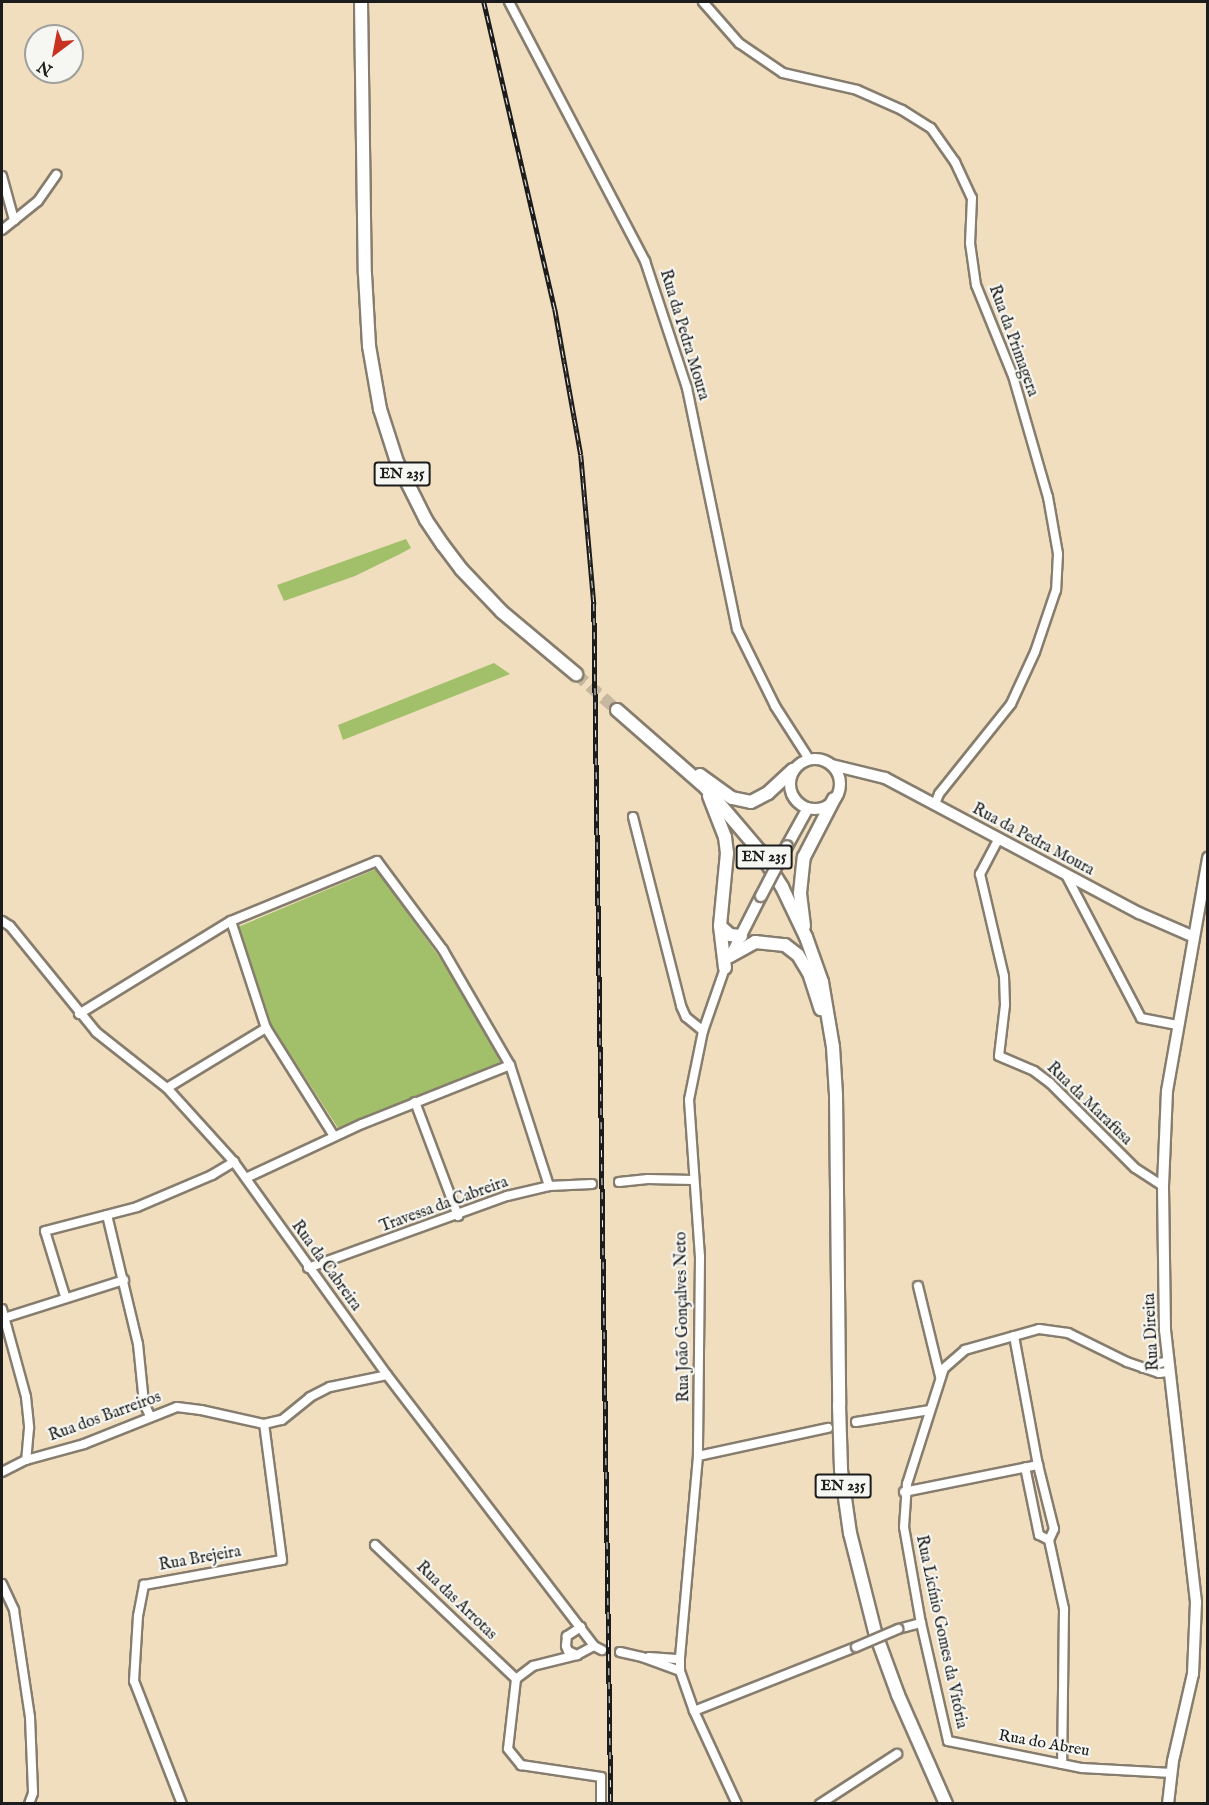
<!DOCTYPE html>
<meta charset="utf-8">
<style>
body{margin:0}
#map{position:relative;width:1209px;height:1805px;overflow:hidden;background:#f0debf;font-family:"IM FELL English",serif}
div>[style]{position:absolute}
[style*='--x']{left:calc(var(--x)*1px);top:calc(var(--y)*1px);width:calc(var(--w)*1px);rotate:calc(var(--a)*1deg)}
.green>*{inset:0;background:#a1c069}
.street-tunnel>*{height:8px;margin-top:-4px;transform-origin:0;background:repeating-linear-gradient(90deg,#c6b79e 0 8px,transparent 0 12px)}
.primary-tunnel>*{height:12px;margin-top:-6px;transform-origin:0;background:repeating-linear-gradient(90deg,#c6b79e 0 12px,transparent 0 18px)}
.roads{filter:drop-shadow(2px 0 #867d6e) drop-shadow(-2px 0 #867d6e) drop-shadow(0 2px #867d6e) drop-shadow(0 -2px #867d6e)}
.street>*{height:8px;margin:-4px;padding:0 4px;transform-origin:4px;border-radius:4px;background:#fff}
.secondary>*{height:10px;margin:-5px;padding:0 5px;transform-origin:5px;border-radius:5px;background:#fff}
.secondary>.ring{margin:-5px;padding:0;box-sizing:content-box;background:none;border:10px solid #fff;border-radius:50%}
.primary>*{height:12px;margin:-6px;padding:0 6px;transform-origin:6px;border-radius:6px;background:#fff}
.rail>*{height:4.5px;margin-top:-2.25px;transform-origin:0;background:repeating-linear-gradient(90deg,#f6f6f2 0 7px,#1c1c1c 0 14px);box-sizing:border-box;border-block:2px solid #1c1c1c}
.bridges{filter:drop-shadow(2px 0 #867d6e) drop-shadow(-2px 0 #867d6e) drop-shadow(0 2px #867d6e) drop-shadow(0 -2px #867d6e)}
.street-bridge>*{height:8px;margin:-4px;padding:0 4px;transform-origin:4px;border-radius:4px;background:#fff}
.secondary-bridge>*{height:10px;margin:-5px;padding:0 5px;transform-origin:5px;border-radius:5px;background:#fff}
span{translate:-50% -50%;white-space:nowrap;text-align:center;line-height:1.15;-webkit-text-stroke:4.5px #f6f6f2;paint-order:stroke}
.shield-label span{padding:2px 4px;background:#f6f6f2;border:2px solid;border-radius:4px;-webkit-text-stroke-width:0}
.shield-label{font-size:15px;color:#1c1c1c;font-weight:700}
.street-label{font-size:16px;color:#1c1c1c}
.frame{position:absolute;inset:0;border:3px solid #1c1c1c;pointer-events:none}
.north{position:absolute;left:24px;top:24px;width:60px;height:60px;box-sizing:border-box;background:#f6f6f2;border:2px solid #9f9f9c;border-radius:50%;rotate:212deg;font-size:16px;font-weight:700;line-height:24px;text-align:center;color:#1c1c1c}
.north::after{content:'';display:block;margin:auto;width:21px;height:27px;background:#c8321e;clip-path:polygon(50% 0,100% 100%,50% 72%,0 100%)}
</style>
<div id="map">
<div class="green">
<i style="clip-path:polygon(406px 539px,411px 548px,400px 554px,355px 576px,284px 601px,277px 585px)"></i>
<i style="clip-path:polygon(494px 663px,510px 674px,343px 740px,338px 725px)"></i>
<i style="clip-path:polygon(376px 869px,445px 965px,501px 1062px,338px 1128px,272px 1026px,238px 927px)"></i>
</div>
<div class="street-tunnel">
<i style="--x:602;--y:1650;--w:18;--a:6"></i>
</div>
<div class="primary-tunnel">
<i style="--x:576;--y:674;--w:55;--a:41.3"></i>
</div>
<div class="roads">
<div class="street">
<i style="--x:509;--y:2;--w:293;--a:62.3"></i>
<i style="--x:645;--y:261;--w:134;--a:71.7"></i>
<i style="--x:687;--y:388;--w:246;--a:78.3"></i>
<i style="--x:737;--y:629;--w:86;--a:63.7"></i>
<i style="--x:775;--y:706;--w:63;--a:57.3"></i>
<i style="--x:703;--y:2;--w:55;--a:48.7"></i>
<i style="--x:739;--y:43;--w:53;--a:34.3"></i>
<i style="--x:783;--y:73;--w:76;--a:12.9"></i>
<i style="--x:857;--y:90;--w:49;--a:24"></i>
<i style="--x:902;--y:110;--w:34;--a:32"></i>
<i style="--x:931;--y:128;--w:42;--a:54.8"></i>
<i style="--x:955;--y:162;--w:40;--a:65"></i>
<i style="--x:972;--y:198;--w:45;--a:92.5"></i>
<i style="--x:970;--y:243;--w:42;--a:81.9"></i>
<i style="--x:976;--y:285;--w:98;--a:67.9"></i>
<i style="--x:1013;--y:376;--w:126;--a:73.9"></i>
<i style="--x:1048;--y:497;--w:58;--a:80"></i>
<i style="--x:1058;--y:554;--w:36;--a:93"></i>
<i style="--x:1056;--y:590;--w:65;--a:108.7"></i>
<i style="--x:1035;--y:652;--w:57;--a:114.8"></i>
<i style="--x:1011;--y:704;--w:115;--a:128.7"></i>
<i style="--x:939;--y:794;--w:11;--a:112"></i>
<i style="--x:2;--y:176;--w:46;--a:74.7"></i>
<i style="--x:2;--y:230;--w:46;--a:-38.9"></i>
<i style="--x:38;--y:201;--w:32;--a:-55"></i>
<i style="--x:633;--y:817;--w:195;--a:75.7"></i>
<i style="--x:681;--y:1006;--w:12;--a:66"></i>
<i style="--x:686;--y:1017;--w:22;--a:39"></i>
<i style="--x:999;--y:838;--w:41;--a:117.8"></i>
<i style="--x:980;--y:874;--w:105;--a:76.8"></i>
<i style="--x:1004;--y:976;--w:29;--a:88"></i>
<i style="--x:1005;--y:1005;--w:51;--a:96.7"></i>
<i style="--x:999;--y:1056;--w:38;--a:23"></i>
<i style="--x:1034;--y:1071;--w:20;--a:37"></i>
<i style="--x:1050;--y:1083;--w:120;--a:45"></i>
<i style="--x:1135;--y:1168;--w:33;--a:33"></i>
<i style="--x:1066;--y:875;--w:161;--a:62.3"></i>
<i style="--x:1141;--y:1018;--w:38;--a:11"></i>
<i style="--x:2;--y:921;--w:9;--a:32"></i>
<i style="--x:10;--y:926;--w:136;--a:50.9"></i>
<i style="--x:96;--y:1032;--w:90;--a:38.3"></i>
<i style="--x:167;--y:1088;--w:100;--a:47.8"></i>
<i style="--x:234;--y:1162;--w:262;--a:54.3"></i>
<i style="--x:387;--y:1375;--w:341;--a:52.6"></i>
<i style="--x:594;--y:1646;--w:9;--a:27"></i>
<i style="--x:231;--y:921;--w:113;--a:71.9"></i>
<i style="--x:266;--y:1028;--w:128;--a:57.8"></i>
<i style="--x:725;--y:968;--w:67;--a:109.2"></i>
<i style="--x:703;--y:1031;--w:70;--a:101.5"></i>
<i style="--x:689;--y:1100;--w:157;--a:86"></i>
<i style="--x:700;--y:1257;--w:199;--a:90.6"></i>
<i style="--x:698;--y:1456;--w:204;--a:95.1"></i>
<i style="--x:680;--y:1659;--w:12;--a:90"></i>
<i style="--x:680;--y:1671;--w:42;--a:70.7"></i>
<i style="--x:694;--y:1711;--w:102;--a:65.2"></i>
<i style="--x:79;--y:1014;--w:178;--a:-31.5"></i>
<i style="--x:231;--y:921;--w:158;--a:-22.3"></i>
<i style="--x:377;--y:861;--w:111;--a:53.4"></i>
<i style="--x:443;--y:950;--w:133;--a:59.8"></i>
<i style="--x:510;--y:1065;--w:127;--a:72.1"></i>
<i style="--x:167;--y:1088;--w:116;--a:-31.2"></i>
<i style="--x:415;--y:1102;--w:122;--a:69.3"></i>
<i style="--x:246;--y:1178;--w:128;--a:-25"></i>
<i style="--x:362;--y:1124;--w:159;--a:-21.7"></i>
<i style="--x:619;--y:1182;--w:29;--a:-6"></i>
<i style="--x:648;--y:1179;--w:45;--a:1.3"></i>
<i style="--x:107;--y:1215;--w:133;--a:76.5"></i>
<i style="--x:138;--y:1344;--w:59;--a:84.2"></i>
<i style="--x:144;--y:1403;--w:14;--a:65"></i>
<i style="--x:308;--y:1268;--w:212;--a:-19.9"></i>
<i style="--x:507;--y:1196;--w:43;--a:-13.4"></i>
<i style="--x:549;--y:1186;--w:43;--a:-2.7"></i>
<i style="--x:918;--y:1286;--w:93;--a:76.3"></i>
<i style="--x:65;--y:1296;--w:68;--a:-107.1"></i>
<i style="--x:45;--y:1231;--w:95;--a:-14.6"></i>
<i style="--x:137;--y:1207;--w:82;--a:-23.1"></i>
<i style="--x:212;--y:1175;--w:26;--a:-31"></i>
<i style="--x:2;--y:1309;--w:91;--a:74.7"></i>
<i style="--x:26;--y:1397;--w:31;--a:84"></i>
<i style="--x:29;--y:1428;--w:32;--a:95"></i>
<i style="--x:4;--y:1318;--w:126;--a:-17.6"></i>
<i style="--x:1014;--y:1336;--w:131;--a:79.5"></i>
<i style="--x:1038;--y:1465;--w:66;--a:76"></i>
<i style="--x:1054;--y:1529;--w:12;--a:114"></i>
<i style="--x:1049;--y:1540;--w:11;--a:-153"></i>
<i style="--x:1039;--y:1535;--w:69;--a:-101.6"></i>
<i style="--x:1143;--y:1368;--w:25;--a:-16"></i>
<i style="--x:1168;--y:1372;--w:9;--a:174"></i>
<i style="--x:1159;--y:1373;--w:34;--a:-161"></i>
<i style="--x:1127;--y:1362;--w:66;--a:-153.8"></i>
<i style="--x:1068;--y:1333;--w:29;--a:-172"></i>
<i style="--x:1039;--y:1329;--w:77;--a:164.2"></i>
<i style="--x:965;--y:1350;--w:28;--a:139"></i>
<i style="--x:944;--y:1368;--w:122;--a:107.7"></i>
<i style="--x:907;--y:1484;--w:43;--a:94"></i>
<i style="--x:904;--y:1527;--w:97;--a:80"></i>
<i style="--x:921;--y:1623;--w:121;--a:77.1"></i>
<i style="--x:948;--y:1741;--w:137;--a:11.4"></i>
<i style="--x:1082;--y:1768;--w:90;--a:3.2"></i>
<i style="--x:856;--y:1422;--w:75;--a:-9.2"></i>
<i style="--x:698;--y:1456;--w:133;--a:-12.2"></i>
<i style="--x:2;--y:1472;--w:27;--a:-27"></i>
<i style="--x:26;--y:1460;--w:60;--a:-15.4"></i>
<i style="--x:84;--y:1444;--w:100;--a:-21.7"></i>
<i style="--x:177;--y:1407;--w:24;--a:7"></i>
<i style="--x:201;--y:1410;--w:65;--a:12.5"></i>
<i style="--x:264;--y:1424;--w:18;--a:-13"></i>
<i style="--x:282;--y:1420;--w:36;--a:-39"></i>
<i style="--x:310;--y:1397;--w:22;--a:-27"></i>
<i style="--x:330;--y:1387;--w:58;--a:-11.9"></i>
<i style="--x:904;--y:1492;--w:137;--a:-11.4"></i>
<i style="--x:1049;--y:1540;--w:71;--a:77.7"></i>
<i style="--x:1064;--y:1609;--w:155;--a:90.7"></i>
<i style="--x:375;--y:1545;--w:195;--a:43.5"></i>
<i style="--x:2;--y:1584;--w:29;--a:65"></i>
<i style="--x:14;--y:1610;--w:108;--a:81.5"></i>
<i style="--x:30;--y:1717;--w:76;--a:87.7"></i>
<i style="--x:33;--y:1793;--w:12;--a:110"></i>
<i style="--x:581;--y:1627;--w:17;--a:147"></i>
<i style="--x:567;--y:1636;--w:10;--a:96"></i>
<i style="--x:566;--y:1646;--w:5;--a:68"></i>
<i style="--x:568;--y:1651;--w:10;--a:24"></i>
<i style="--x:577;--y:1655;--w:19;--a:-28"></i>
<i style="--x:898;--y:1629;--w:24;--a:-15"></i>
<i style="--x:620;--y:1652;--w:23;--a:13"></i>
<i style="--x:642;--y:1657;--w:40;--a:20.2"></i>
<i style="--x:577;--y:1655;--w:45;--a:166"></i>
<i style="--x:533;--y:1666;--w:21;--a:143"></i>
<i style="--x:516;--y:1679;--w:70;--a:96.5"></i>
<i style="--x:508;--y:1749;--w:21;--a:51"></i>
<i style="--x:521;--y:1765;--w:81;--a:8.5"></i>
<i style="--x:601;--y:1777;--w:27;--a:90"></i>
<i style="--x:649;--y:1657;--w:31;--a:4"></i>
<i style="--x:694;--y:1711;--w:174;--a:-21.6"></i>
<i style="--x:182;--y:1804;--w:132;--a:-111.3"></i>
<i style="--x:134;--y:1681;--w:65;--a:-86.5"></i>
<i style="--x:138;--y:1616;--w:32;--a:-79"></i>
<i style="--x:144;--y:1585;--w:140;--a:-10.3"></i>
<i style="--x:282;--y:1560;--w:137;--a:-97.5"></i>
<i style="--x:820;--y:1804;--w:92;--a:-33"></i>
</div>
<div class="secondary">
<i class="ring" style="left:790px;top:759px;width:40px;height:40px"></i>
<i style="--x:832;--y:765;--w:55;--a:13.8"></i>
<i style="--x:885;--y:778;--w:288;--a:28"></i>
<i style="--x:1139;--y:913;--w:58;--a:23.5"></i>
<i style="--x:787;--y:846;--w:43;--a:-61.1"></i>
<i style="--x:730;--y:957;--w:68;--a:-63.1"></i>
<i style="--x:1168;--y:1804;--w:43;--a:-83.4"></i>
<i style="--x:1173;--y:1761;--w:89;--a:-77.1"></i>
<i style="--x:1193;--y:1674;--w:72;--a:-87.6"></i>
<i style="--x:1196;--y:1602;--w:274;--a:-96.5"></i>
<i style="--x:1165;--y:1330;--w:144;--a:-90.8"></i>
<i style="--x:1163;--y:1186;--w:95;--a:-87.6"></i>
<i style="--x:1167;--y:1091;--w:237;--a:-80"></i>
</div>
<div class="primary">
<i style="--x:361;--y:2;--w:272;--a:89.2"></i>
<i style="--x:365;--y:274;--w:72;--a:86.8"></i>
<i style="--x:369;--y:346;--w:64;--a:80.1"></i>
<i style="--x:380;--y:409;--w:56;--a:72.2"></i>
<i style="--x:397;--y:462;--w:65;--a:63.4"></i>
<i style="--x:426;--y:520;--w:30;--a:56"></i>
<i style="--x:443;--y:545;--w:30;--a:53"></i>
<i style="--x:461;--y:569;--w:59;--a:46.4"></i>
<i style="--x:502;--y:612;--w:97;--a:40"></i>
<i style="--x:617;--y:710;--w:118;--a:41.2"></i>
<i style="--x:706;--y:788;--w:80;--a:49.6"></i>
<i style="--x:758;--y:849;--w:45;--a:57.7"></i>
<i style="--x:782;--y:887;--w:55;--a:64.4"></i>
<i style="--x:806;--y:937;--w:48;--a:70.4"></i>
<i style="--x:822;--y:982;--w:66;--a:80.4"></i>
<i style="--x:833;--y:1047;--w:48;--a:86.4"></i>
<i style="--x:836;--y:1095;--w:310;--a:89.4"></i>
<i style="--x:839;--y:1405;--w:65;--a:88.2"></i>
<i style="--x:841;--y:1470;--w:64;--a:81.9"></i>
<i style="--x:850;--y:1533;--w:102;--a:75.8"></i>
<i style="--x:875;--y:1632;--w:67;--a:69.9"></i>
<i style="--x:898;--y:1695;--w:119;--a:66.2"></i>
<i style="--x:700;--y:775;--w:39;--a:36"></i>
<i style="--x:732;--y:798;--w:19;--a:12"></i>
<i style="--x:751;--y:802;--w:19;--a:-28"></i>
<i style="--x:768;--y:793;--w:34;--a:-43"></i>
<i style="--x:709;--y:796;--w:44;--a:68.7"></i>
<i style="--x:725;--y:837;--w:16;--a:83"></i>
<i style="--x:727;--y:853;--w:73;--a:95.5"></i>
<i style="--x:720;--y:926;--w:42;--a:83.2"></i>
<i style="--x:720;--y:926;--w:13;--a:42"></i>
<i style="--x:730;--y:935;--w:11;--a:5"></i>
<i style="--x:804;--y:926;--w:33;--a:-97"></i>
<i style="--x:800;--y:893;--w:36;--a:-84"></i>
<i style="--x:804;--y:857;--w:65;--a:-62.7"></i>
<i style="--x:730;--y:956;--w:29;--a:-29"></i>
<i style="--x:755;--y:942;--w:30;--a:6"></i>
<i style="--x:785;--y:945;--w:16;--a:38"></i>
<i style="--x:798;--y:955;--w:21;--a:59"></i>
<i style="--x:809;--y:973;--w:38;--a:72"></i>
</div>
</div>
<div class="rail">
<i style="--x:484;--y:2;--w:315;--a:77"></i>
<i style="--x:555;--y:309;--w:148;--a:79.9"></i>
<i style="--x:581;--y:455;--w:150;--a:85"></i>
<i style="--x:594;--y:604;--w:1200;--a:89.19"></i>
</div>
<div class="bridges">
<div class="street-bridge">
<i style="--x:856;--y:1647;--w:46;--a:-23.2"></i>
</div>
<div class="secondary-bridge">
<i style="--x:761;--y:896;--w:56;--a:-62.5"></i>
</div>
</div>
<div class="shield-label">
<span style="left:402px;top:474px">EN 235</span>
<span style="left:764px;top:857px">EN 235</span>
<span style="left:843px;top:1486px">EN 235</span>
</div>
<div class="street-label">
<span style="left:684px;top:335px;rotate:73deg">Rua da Pedra Moura</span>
<span style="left:1013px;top:341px;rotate:70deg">Rua da Primagera</span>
<span style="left:1033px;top:840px;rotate:28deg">Rua da Pedra Moura</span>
<span style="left:1089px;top:1104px;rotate:44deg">Rua da Marafusa</span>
<span style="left:444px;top:1205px;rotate:-20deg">Travessa da Cabreira</span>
<span style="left:326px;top:1266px;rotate:54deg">Rua da Cabreira</span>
<span style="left:683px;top:1317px;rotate:-91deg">Rua João Gonçalves Neto</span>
<span style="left:1152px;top:1332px;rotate:-93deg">Rua Direita</span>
<span style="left:105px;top:1417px;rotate:-20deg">Rua dos Barreiros</span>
<span style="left:200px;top:1559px;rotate:-10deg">Rua Brejeira</span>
<span style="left:456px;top:1601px;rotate:44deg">Rua das Arrotas</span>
<span style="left:941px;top:1632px;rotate:78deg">Rua Licínio Gomes da Vitória</span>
<span style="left:1044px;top:1744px;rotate:10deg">Rua do Abreu</span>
</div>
<div class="frame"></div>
<div class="north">N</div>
</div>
